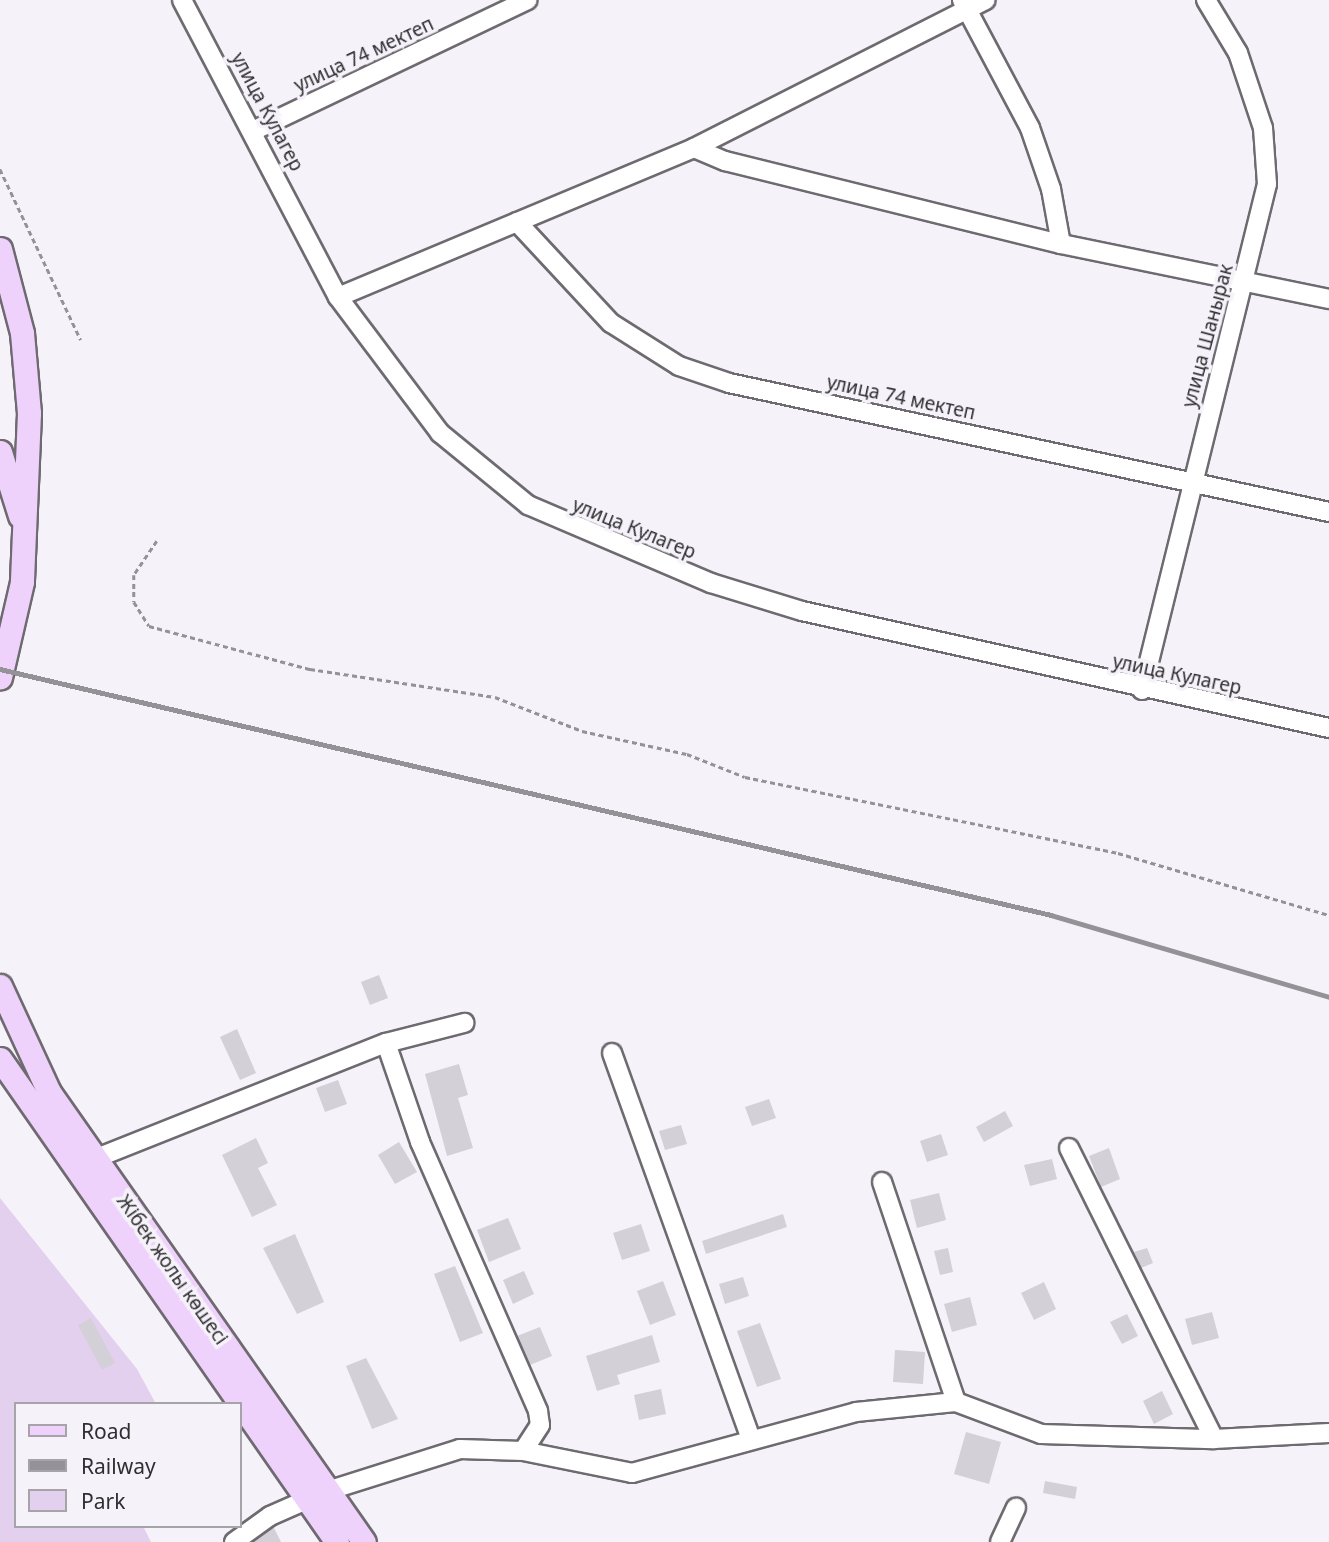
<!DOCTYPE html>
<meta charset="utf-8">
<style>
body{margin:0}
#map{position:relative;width:1329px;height:1542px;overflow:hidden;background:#f6f2f9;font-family:"Noto Sans",sans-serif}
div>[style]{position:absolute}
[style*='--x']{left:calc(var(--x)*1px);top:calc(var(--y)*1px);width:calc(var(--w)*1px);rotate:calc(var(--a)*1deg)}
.green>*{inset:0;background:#e3cfee}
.building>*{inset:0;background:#d4d0d7}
.path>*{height:2.5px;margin-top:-1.25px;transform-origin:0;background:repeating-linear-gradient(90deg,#959297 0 5px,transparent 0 8.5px)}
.roads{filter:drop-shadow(2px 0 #6e6a70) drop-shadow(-2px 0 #6e6a70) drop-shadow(0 2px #6e6a70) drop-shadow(0 -2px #6e6a70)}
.minor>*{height:18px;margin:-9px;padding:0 9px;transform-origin:9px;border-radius:9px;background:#fff}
.major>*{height:23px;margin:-11.5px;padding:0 11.5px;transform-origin:11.5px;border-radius:11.5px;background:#eed2fc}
.rail>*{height:4.5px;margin:-2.25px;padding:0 2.25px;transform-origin:2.25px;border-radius:2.25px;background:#959297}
span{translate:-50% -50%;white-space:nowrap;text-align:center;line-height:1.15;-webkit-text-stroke:7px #f6f2f9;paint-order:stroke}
.street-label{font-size:19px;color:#302e31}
.legend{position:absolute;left:14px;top:1402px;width:228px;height:126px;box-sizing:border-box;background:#f6f2f9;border:2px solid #a7a4a9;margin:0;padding:9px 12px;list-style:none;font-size:21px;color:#302e31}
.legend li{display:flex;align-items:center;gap:14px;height:35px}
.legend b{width:35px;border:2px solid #a7a4a9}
</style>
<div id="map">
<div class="green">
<i style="clip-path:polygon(0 1198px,137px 1369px,156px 1404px,16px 1404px,16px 1526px,143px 1526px,151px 1542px,0 1542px)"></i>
</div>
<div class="building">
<i style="clip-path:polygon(379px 975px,388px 998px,370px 1005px,361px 982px)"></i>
<i style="clip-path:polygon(237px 1029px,256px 1073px,240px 1080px,220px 1037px)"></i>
<i style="clip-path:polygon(459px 1064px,468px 1095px,458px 1098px,473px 1148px,447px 1156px,425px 1074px)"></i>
<i style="clip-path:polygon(338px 1080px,347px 1104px,325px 1112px,316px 1088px)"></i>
<i style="clip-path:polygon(769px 1099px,776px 1118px,752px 1126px,745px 1107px)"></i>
<i style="clip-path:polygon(1005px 1111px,1013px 1126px,984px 1142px,976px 1127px)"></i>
<i style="clip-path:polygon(681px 1125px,687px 1144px,665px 1150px,659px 1131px)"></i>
<i style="clip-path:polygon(941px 1134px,948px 1155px,927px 1162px,920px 1141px)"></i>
<i style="clip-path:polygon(256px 1138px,268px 1163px,258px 1168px,277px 1205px,252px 1217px,222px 1155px)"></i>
<i style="clip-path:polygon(399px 1142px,417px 1172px,395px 1184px,378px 1155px)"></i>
<i style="clip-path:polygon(1109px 1148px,1120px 1179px,1101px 1187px,1089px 1156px)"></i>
<i style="clip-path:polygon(1052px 1159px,1057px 1179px,1030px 1186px,1024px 1165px)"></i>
<i style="clip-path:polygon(939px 1193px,946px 1220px,917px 1228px,910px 1200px)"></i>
<i style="clip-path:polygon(783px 1214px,787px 1227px,706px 1254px,702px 1241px)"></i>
<i style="clip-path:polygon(508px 1218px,521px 1249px,489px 1262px,477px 1230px)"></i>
<i style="clip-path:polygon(641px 1224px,650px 1251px,622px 1260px,613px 1233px)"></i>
<i style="clip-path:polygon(295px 1234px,324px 1302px,297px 1314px,263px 1248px)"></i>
<i style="clip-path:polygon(948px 1248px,953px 1272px,940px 1275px,934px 1251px)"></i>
<i style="clip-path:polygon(1147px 1248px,1153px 1263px,1141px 1268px,1134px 1252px)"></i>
<i style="clip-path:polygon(455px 1266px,483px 1333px,460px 1342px,434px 1274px)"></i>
<i style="clip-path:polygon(524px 1271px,534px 1294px,513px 1304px,503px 1280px)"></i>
<i style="clip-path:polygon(743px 1277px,749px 1296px,725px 1304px,719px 1284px)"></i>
<i style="clip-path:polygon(663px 1281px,676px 1315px,650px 1325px,637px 1291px)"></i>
<i style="clip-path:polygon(1044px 1282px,1056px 1309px,1034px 1320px,1021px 1293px)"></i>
<i style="clip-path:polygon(970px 1297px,977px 1325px,952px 1332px,944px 1304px)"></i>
<i style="clip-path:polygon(1212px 1312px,1219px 1338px,1192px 1345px,1185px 1319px)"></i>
<i style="clip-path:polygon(1127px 1314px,1138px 1336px,1122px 1344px,1110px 1322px)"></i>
<i style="clip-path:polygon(91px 1318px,115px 1363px,102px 1370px,78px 1325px)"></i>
<i style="clip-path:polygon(760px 1323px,781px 1379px,757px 1387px,737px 1331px)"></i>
<i style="clip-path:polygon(540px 1327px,552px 1356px,530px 1365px,517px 1336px)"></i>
<i style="clip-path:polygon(652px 1335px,660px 1362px,617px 1375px,620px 1384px,597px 1391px,586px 1356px)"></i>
<i style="clip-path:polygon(895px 1350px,925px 1352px,923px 1384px,893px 1382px)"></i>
<i style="clip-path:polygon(366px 1358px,398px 1419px,372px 1429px,346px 1366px)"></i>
<i style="clip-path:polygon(661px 1389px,666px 1414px,639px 1420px,634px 1395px)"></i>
<i style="clip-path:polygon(1162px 1391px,1173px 1414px,1154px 1424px,1143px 1401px)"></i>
<i style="clip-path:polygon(966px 1432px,1001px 1442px,989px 1484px,954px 1474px)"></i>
<i style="clip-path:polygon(1045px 1481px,1077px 1487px,1075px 1499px,1043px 1493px)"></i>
<i style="clip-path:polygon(274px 1528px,281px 1542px,253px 1542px,271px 1529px)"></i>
</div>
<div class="path">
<i style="--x:0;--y:169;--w:189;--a:64.7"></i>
<i style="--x:157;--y:541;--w:41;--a:124.1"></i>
<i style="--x:134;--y:575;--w:27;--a:90"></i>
<i style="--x:134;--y:602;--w:28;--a:58"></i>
<i style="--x:149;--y:626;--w:167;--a:15"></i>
<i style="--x:310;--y:669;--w:187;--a:8.6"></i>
<i style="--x:495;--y:697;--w:93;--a:21.3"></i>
<i style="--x:582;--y:731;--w:107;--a:12.4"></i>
<i style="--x:687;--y:754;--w:62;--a:21.6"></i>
<i style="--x:745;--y:777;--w:381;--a:11.5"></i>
<i style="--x:1118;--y:853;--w:220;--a:16.4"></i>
</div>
<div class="roads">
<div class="minor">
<i style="--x:182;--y:0;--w:335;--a:62.3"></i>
<i style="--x:338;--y:297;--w:170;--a:53.1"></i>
<i style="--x:440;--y:433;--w:114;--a:39.3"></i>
<i style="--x:528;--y:505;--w:199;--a:23.1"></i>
<i style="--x:711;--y:583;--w:95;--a:17.1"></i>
<i style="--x:802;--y:611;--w:540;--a:12.52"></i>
<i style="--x:962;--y:0;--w:145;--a:62"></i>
<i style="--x:1030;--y:128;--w:65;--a:71"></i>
<i style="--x:1051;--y:189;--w:56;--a:79.7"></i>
<i style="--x:255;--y:130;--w:302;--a:-25.5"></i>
<i style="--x:694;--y:148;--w:34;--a:23"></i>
<i style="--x:725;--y:161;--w:346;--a:13.9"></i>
<i style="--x:1061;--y:244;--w:274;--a:11.6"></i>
<i style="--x:517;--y:222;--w:138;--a:47.1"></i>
<i style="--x:611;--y:323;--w:80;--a:32.3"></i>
<i style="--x:679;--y:366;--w:53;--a:18.8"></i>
<i style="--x:729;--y:383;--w:614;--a:12.13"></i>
<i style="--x:338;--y:297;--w:386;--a:-22.7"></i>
<i style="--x:694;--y:148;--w:327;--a:-26.9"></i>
<i style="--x:1142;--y:690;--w:521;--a:-76.12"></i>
<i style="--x:1267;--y:184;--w:56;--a:-94.1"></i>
<i style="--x:1263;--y:128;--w:79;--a:-108.4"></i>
<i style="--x:1238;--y:53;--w:62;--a:-121.1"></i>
<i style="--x:386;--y:1043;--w:105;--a:71"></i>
<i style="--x:420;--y:1142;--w:294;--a:66.3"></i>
<i style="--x:538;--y:1411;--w:14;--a:82"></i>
<i style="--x:540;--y:1425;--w:31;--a:123"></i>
<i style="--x:612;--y:1053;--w:408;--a:70.2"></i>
<i style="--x:1069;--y:1148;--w:325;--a:63.5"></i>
<i style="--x:94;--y:1159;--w:314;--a:-21.7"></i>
<i style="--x:386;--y:1043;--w:81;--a:-14.4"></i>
<i style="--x:882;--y:1182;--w:232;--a:71.4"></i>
<i style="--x:234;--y:1542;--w:44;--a:-35.8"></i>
<i style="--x:270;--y:1516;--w:62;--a:-23.7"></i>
<i style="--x:327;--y:1491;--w:139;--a:-17.5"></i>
<i style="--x:460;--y:1449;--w:63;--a:1.8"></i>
<i style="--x:523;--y:1451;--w:111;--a:11.4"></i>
<i style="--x:632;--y:1473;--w:232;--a:-15.2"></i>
<i style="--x:856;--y:1412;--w:100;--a:-5.7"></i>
<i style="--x:956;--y:1402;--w:91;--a:20.6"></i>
<i style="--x:1041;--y:1434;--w:173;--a:1.7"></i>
<i style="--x:1214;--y:1439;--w:115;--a:-3"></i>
<i style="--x:1000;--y:1542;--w:38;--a:-65"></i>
</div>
<div class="major">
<i style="--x:0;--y:249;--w:87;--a:75.3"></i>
<i style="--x:22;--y:333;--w:80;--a:85"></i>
<i style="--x:29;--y:413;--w:169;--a:92.4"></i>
<i style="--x:22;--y:582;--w:98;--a:103"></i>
<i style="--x:0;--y:452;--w:67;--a:72.6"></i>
<i style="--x:0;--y:986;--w:117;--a:65.2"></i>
<i style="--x:49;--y:1092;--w:549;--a:55.01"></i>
<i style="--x:0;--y:1059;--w:589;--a:55.1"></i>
</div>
</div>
<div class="rail">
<i style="--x:0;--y:669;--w:1079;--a:13.17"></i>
<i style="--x:1051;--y:915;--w:290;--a:16.4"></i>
</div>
<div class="street-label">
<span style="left:364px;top:55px;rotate:-25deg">улица 74 мектеп</span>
<span style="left:267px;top:112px;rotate:62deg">улица Кулагер</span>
<span style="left:1208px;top:336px;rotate:-75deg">улица Шанырак</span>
<span style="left:901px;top:398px;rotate:12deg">улица 74 мектеп</span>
<span style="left:634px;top:529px;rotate:22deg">улица Кулагер</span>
<span style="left:1177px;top:675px;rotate:12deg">улица Кулагер</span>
<span style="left:172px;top:1270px;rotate:55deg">Жібек жолы көшесі</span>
</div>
<ul class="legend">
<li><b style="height:9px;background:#eed2fc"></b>Road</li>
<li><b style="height:9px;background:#959297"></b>Railway</li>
<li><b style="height:19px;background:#e3cfee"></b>Park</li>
</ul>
</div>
